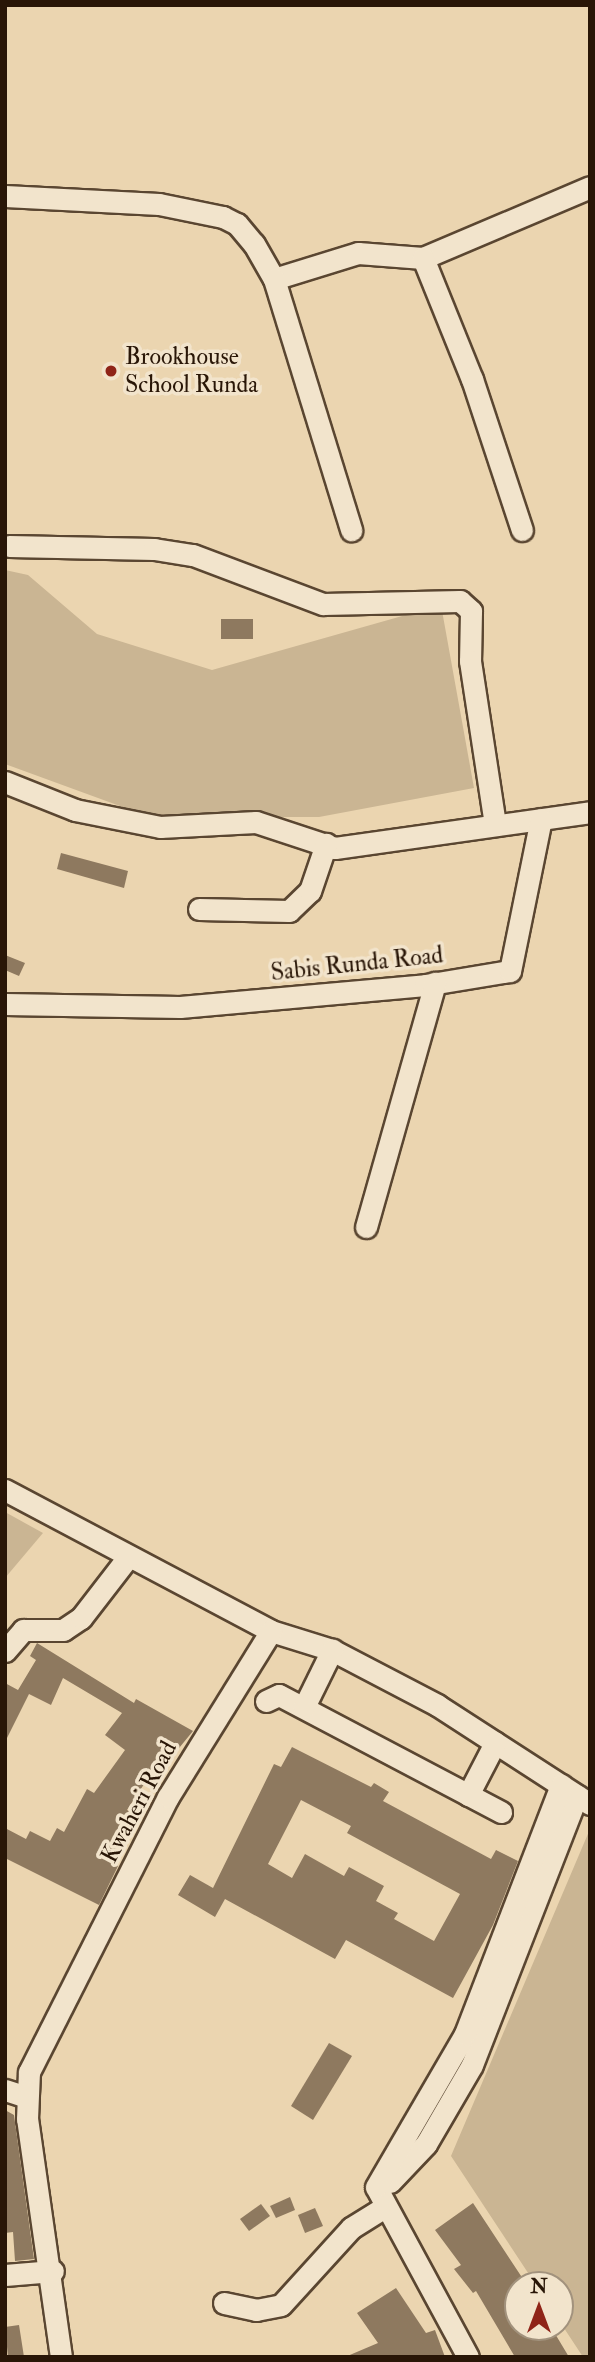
<!DOCTYPE html>
<style>
body{margin:0}
#map{position:relative;width:595px;height:2362px;overflow:hidden;background:#ebd5b0;font-family:"IM FELL Double Pica",serif}
div>[style]{position:absolute}
[style*='--x']{left:calc(var(--x)*1px);top:calc(var(--y)*1px);width:calc(var(--w)*1px);rotate:calc(var(--a)*1deg)}
.green>*{inset:0;background:#cab593}
.building>*{inset:0;background:#8e795f}
.roads{filter:drop-shadow(2px 0 #5a4631) drop-shadow(-2px 0 #5a4631) drop-shadow(0 2px #5a4631) drop-shadow(0 -2px #5a4631)}
.minor>*{height:21px;margin:-10.5px;padding:0 10.5px;transform-origin:10.5px;border-radius:10.5px;background:#f2e4cc}
.dots>*{width:19px;height:19px;translate:-50% -50%;box-sizing:border-box;border:4px solid #f2e4cc;border-radius:50%}
span{translate:-50% -50%;white-space:nowrap;text-align:center;line-height:1.15;-webkit-text-stroke:7px #f2e4cc;paint-order:stroke}
.poi-label{font-size:24px;color:#291607}
.left{translate:0 -50%;text-align:left}
.street-label{font-size:24px;color:#291607}
.frame{position:absolute;inset:0;border:7px solid #291607;pointer-events:none}
.north{position:absolute;left:504px;top:2271px;width:70px;height:70px;box-sizing:border-box;background:#f2e4cc;border:2px solid #a2927d;border-radius:50%;rotate:0deg;font-size:19px;font-weight:700;line-height:28px;text-align:center;color:#291607}
.north::after{content:'';display:block;margin:auto;width:24px;height:32px;background:#8f2418;clip-path:polygon(50% 0,100% 100%,50% 72%,0 100%)}
</style>
<div id="map">
<div class="green">
<i style="clip-path:polygon(5px 570px,28px 575px,97px 634px,212px 670px,441px 605px,474px 788px,319px 817px,150px 817px,5px 764px)"></i>
<i style="clip-path:polygon(5px 1512px,43px 1533px,5px 1578px)"></i>
<i style="clip-path:polygon(590px 1829px,590px 2357px,583px 2357px,560px 2322px,560px 2285px,536px 2285px,451px 2156px)"></i>
</div>
<div class="building">
<i style="clip-path:polygon(221px 619px,253px 619px,253px 639px,221px 639px)"></i>
<i style="clip-path:polygon(61px 853px,128px 871px,124px 888px,57px 869px)"></i>
<i style="clip-path:polygon(5px 955px,25px 963px,19px 976px,5px 970px)"></i>
<i style="clip-path:polygon(37px 1643px,134px 1703px,136px 1699px,193px 1731px,166px 1764px,160px 1760px,127px 1810px,135px 1814px,118px 1850px,121px 1852px,115px 1864px,118px 1866px,99px 1905px,5px 1858px,5px 1828px,26px 1839px,30px 1831px,50px 1841px,57px 1828px,64px 1832px,87px 1789px,94px 1793px,125px 1750px,105px 1735px,122px 1713px,63px 1678px,51px 1705px,29px 1694px,5px 1742px,5px 1683px,18px 1690px,36px 1660px,30px 1656px)"></i>
<i style="clip-path:polygon(evenodd,292px 1747px,371px 1787px,374px 1783px,389px 1792px,383px 1801px,491px 1859px,496px 1850px,518px 1861px,493px 1925px,453px 1998px,346px 1940px,335px 1959px,225px 1899px,215px 1917px,178px 1895px,190px 1875px,213px 1888px,274px 1764px,281px 1767px,292px 1747px,301px 1800px,351px 1826px,347px 1833px,460px 1894px,434px 1941px,394px 1919px,398px 1913px,376px 1901px,384px 1886px,349px 1867px,344px 1876px,305px 1854px,292px 1878px,268px 1864px,301px 1800px)"></i>
<i style="clip-path:polygon(329px 2043px,352px 2056px,313px 2120px,291px 2106px)"></i>
<i style="clip-path:polygon(5px 2110px,14px 2115px,34px 2259px,15px 2261px,13px 2232px,5px 2233px)"></i>
<i style="clip-path:polygon(290px 2197px,295px 2210px,276px 2218px,270px 2206px)"></i>
<i style="clip-path:polygon(473px 2203px,527px 2285px,518px 2285px,518px 2327px,551px 2327px,569px 2357px,515px 2357px,476px 2291px,473px 2293px,454px 2269px,461px 2265px,435px 2230px)"></i>
<i style="clip-path:polygon(261px 2204px,270px 2216px,249px 2231px,240px 2219px)"></i>
<i style="clip-path:polygon(315px 2208px,323px 2226px,305px 2233px,298px 2215px)"></i>
<i style="clip-path:polygon(396px 2288px,426px 2333px,435px 2330px,445px 2357px,345px 2357px,378px 2343px,357px 2313px)"></i>
<i style="clip-path:polygon(19px 2325px,24px 2357px,8px 2357px,5px 2327px)"></i>
</div>
<div class="roads">
<div class="minor">
<i style="--x:5;--y:196;--w:154;--a:3"></i>
<i style="--x:159;--y:204;--w:65;--a:11.5"></i>
<i style="--x:223;--y:217;--w:16;--a:27"></i>
<i style="--x:237;--y:224;--w:26;--a:50"></i>
<i style="--x:254;--y:244;--w:40;--a:60.3"></i>
<i style="--x:274;--y:279;--w:88;--a:-17.2"></i>
<i style="--x:358;--y:253;--w:65;--a:4.4"></i>
<i style="--x:423;--y:258;--w:181;--a:-23"></i>
<i style="--x:423;--y:258;--w:131;--a:68"></i>
<i style="--x:472;--y:379;--w:159;--a:71.7"></i>
<i style="--x:274;--y:279;--w:263;--a:72.9"></i>
<i style="--x:9;--y:546;--w:145;--a:1.2"></i>
<i style="--x:154;--y:549;--w:39;--a:9"></i>
<i style="--x:193;--y:555;--w:139;--a:20.7"></i>
<i style="--x:323;--y:604;--w:137;--a:-1.3"></i>
<i style="--x:460;--y:601;--w:15;--a:42"></i>
<i style="--x:471;--y:611;--w:50;--a:91.1"></i>
<i style="--x:470;--y:661;--w:166;--a:81.3"></i>
<i style="--x:5;--y:782;--w:75;--a:21.8"></i>
<i style="--x:75;--y:810;--w:87;--a:11.3"></i>
<i style="--x:160;--y:827;--w:96;--a:-3"></i>
<i style="--x:256;--y:822;--w:83;--a:18.2"></i>
<i style="--x:335;--y:848;--w:258;--a:-8"></i>
<i style="--x:199;--y:909;--w:90;--a:1.3"></i>
<i style="--x:289;--y:911;--w:29;--a:-44"></i>
<i style="--x:310;--y:891;--w:50;--a:-71.2"></i>
<i style="--x:5;--y:1004;--w:175;--a:1"></i>
<i style="--x:180;--y:1007;--w:246;--a:-5.1"></i>
<i style="--x:425;--y:985;--w:86;--a:-9.4"></i>
<i style="--x:510;--y:971;--w:155;--a:-78.5"></i>
<i style="--x:366;--y:1227;--w:254;--a:-74.2"></i>
<i style="--x:5;--y:1490;--w:301;--a:27.9"></i>
<i style="--x:271;--y:1631;--w:64;--a:17.3"></i>
<i style="--x:332;--y:1650;--w:119;--a:27.6"></i>
<i style="--x:437;--y:1705;--w:182;--a:32.9"></i>
<i style="--x:5;--y:1651;--w:28;--a:-49"></i>
<i style="--x:23;--y:1630;--w:40;--a:0"></i>
<i style="--x:63;--y:1630;--w:22;--a:-34"></i>
<i style="--x:81;--y:1618;--w:78;--a:-52.3"></i>
<i style="--x:266;--y:1701;--w:14;--a:-25"></i>
<i style="--x:279;--y:1695;--w:251;--a:27.8"></i>
<i style="--x:304;--y:1707;--w:64;--a:-63.8"></i>
<i style="--x:468;--y:1795;--w:59;--a:-62.6"></i>
<i style="--x:5;--y:2090;--w:22;--a:18"></i>
<i style="--x:390;--y:2182;--w:52;--a:-46.5"></i>
<i style="--x:426;--y:2144;--w:91;--a:-59.8"></i>
<i style="--x:472;--y:2065;--w:289;--a:-68.7"></i>
<i style="--x:5;--y:2275;--w:48;--a:-4.8"></i>
<i style="--x:224;--y:2303;--w:33;--a:12"></i>
<i style="--x:256;--y:2310;--w:25;--a:-11"></i>
<i style="--x:281;--y:2305;--w:104;--a:-47.7"></i>
<i style="--x:351;--y:2228;--w:40;--a:-32"></i>
<i style="--x:61;--y:2357;--w:240;--a:-98.1"></i>
<i style="--x:27;--y:2119;--w:47;--a:-87.6"></i>
<i style="--x:29;--y:2072;--w:308;--a:-63.2"></i>
<i style="--x:168;--y:1797;--w:195;--a:-58.2"></i>
<i style="--x:468;--y:2357;--w:193;--a:-118.4"></i>
<i style="--x:376;--y:2187;--w:177;--a:-59.8"></i>
<i style="--x:465;--y:2034;--w:267;--a:-68.9"></i>
</div>
</div>
<div class="dots">
<i style="left:111px;top:371px;background:#8f2418"></i>
</div>
<div class="poi-label">
<span class="left" style="left:125px;top:371px">Brookhouse<br>School Runda</span>
</div>
<div class="street-label">
<span style="left:357px;top:964px;rotate:-6deg">Sabis Runda Road</span>
<span style="left:139px;top:1802px;rotate:-62deg">Kwaheri Road</span>
</div>
<div class="frame"></div>
<div class="north">N</div>
</div>
